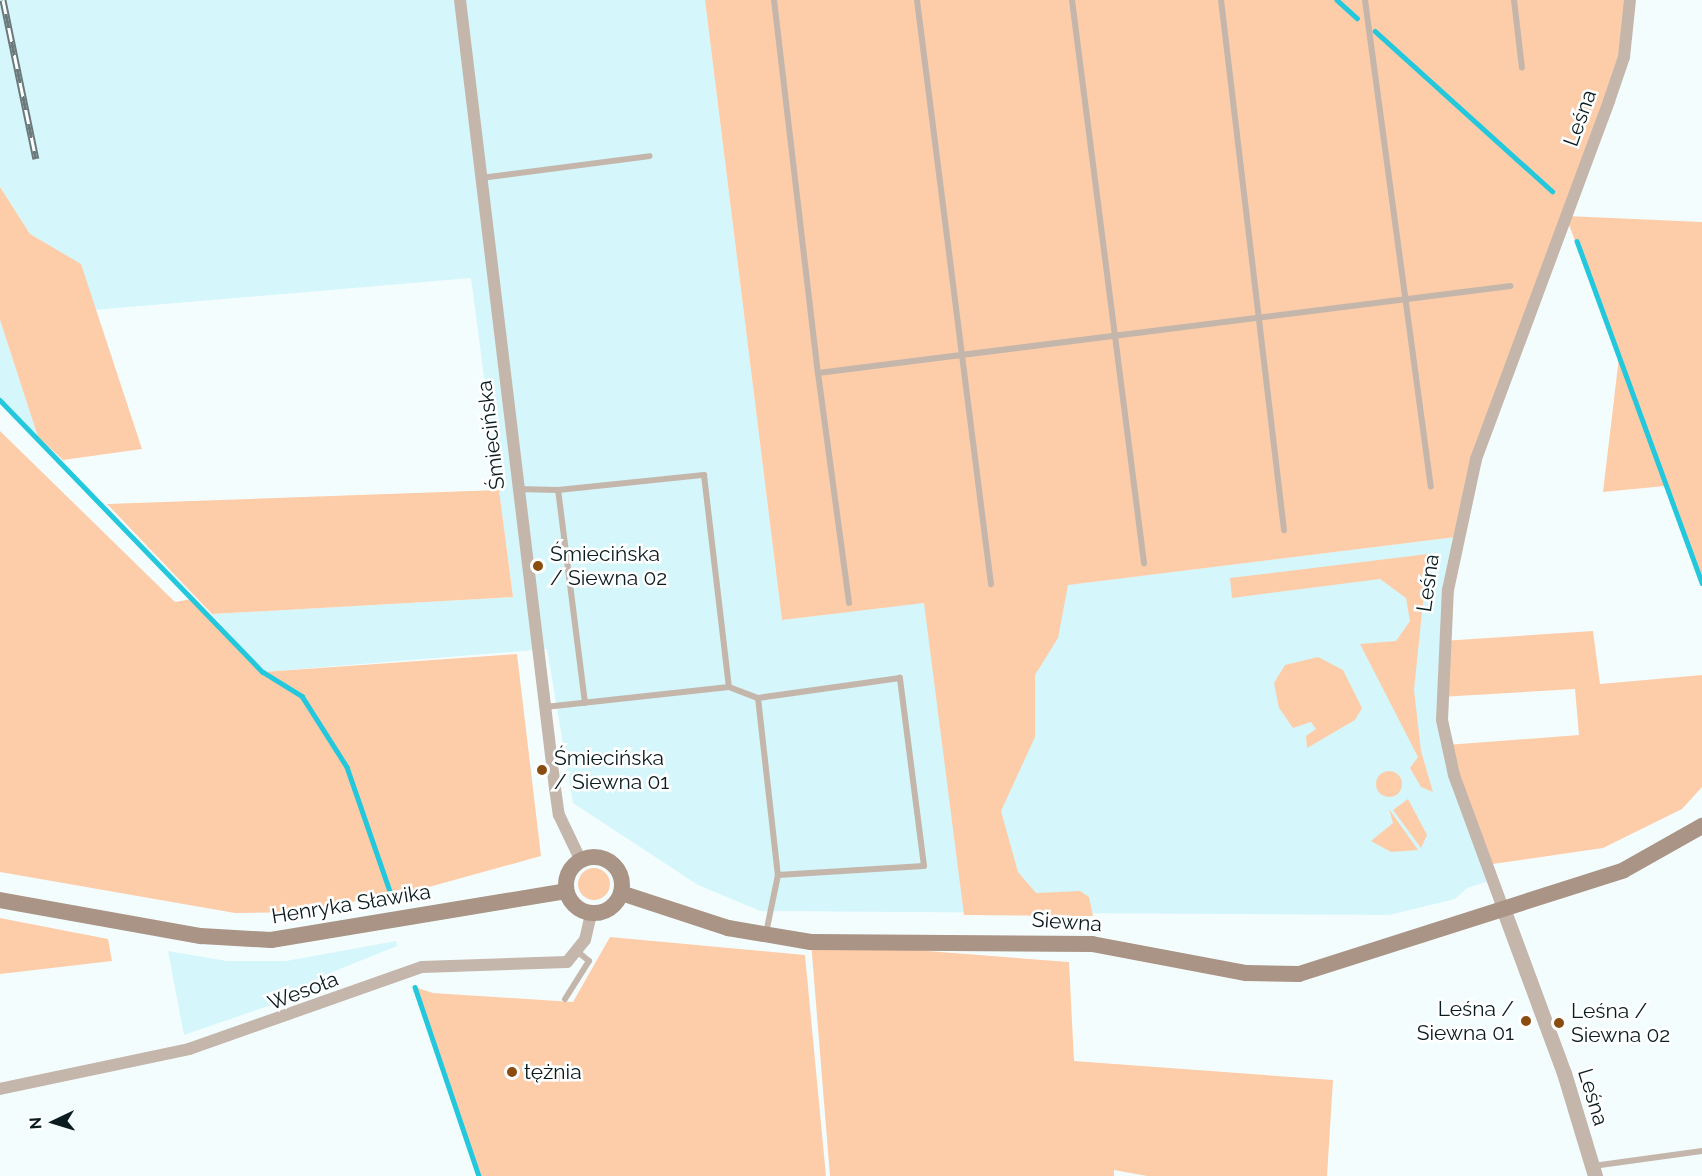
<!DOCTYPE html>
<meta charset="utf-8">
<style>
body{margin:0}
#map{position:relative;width:1702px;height:1176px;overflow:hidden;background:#f4fdfe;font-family:Raleway,sans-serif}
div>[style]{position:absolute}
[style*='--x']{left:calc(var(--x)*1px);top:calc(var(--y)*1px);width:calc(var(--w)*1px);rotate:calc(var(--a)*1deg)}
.built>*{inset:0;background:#d5f6fb}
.green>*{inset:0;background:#fdcda9}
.round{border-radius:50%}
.stream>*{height:4.5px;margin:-2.25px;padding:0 2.25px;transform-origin:2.25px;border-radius:2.25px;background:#23c8dd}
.service>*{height:6px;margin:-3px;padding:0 3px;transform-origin:3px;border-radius:3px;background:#c4b6ab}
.minor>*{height:12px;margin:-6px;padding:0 6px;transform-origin:6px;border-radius:6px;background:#c4b6ab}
.tertiary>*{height:15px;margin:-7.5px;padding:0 7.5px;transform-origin:7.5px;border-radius:7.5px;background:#c4b6ab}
.secondary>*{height:16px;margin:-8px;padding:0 8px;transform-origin:8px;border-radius:8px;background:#a99485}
.secondary>.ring{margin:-8px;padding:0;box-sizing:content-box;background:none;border:16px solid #a99485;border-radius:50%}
.rail>*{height:7px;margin-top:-3.5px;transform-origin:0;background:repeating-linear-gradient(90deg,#fff 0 14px,#6b797b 0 28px);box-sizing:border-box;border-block:2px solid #6b797b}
.dots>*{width:16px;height:16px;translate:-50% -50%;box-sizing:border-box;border:3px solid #fff;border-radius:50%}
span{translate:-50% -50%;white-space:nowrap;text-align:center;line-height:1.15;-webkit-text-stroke:5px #fff;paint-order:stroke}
.street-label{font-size:21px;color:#0a1c1f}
.poi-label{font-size:21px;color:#0a1c1f}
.left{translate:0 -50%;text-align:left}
.right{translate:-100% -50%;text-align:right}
.north{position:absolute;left:24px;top:1092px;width:60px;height:60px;-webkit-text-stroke:4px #fff;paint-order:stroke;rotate:266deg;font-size:16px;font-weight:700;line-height:24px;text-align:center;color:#0a1c1f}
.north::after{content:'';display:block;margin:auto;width:21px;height:27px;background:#0a1c1f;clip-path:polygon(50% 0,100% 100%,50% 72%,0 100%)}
</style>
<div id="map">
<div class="built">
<i style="clip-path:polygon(0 0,705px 0,782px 620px,1456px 537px,1440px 697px,1492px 880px,1467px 888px,1455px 899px,1389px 915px,760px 911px,698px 885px,573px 803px,547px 649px,263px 672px,212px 614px,513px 597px,471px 278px,94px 310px,80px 264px,30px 234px,0 187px)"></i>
<i style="clip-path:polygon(0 320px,38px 437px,0 398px)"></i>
<i style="clip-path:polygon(396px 941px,397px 946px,325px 975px,329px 985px,184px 1035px,168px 951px,227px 961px,286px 961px)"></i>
</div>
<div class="green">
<i style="clip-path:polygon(705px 0,1630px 0,1628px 25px,1567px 216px,1702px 222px,1702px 583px,1665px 486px,1603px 492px,1619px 357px,1566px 217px,1520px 336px,1456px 537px,1068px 585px,1058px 638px,1035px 675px,1035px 737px,1001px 811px,1018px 872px,1036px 893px,1080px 891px,1089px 897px,1093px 916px,964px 915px,924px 603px,782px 620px)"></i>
<i style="clip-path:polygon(0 187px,30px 234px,81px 264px,142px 449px,63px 460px,38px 437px,0 320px)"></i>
<i style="clip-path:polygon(0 431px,175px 602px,192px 599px,263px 672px,517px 654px,541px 856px,429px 887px,300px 912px,235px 913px,0 872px)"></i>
<i style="clip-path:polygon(499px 490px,513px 597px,212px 614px,107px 504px)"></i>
<i style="clip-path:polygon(1428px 554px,1414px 690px,1421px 751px,1433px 792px,1421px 787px,1410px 768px,1418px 757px,1360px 644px,1396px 641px,1410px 621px,1406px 598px,1380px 579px,1232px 598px,1230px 578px)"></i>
<i style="clip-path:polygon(1593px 631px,1600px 684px,1702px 675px,1702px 787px,1682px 809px,1603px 848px,1486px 865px,1446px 745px,1579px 735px,1575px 689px,1440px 697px,1442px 641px)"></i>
<i style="clip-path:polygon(1318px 657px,1343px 670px,1362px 708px,1355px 720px,1307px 748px,1306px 736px,1316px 729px,1311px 722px,1293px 728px,1279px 708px,1274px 683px,1285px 665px)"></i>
<i class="round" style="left:1376px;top:771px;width:26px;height:26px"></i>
<i style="clip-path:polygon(1408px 799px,1427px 835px,1421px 848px,1393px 810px)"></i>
<i style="clip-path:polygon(1389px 809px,1418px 850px,1391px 852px,1371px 841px,1393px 823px)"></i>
<i class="round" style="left:578px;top:868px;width:32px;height:32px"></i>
<i style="clip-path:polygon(0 918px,108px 939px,112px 961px,0 974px)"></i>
<i style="clip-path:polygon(610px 937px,805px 955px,826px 1176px,479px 1176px,415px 987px,433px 993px,573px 1002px)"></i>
<i style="clip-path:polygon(811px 942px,1069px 962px,1074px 1061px,1333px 1080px,1327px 1176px,1147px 1176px,1114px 1170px,1114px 1176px,830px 1176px)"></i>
</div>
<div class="stream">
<i style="--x:1337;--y:0;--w:27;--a:42"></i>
<i style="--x:1375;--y:31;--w:239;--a:42.1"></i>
<i style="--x:1577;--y:241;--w:364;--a:69.9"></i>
<i style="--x:0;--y:400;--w:378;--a:46"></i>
<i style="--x:263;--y:672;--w:46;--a:31.6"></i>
<i style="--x:302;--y:696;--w:84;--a:57.6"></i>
<i style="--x:347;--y:767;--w:131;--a:70.9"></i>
<i style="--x:415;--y:987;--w:200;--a:71.3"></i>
</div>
<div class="service">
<i style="--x:774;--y:0;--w:376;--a:83.3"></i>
<i style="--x:818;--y:373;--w:698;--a:-7.16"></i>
<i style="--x:917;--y:0;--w:589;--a:82.78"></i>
<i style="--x:1072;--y:0;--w:568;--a:82.71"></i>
<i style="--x:1221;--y:0;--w:534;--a:83.22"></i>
<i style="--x:1365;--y:0;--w:491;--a:82.3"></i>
<i style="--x:1514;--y:0;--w:68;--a:83.3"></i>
<i style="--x:481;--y:178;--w:170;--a:-7.4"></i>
<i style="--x:818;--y:373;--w:232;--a:82.3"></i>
<i style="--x:517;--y:489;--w:41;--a:1.4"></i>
<i style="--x:585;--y:703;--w:215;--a:-97.2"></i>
<i style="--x:558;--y:490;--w:147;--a:-5.9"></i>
<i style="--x:704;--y:475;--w:213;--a:83.3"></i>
<i style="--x:545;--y:707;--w:185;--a:-6.2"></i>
<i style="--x:729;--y:687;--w:31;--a:21"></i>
<i style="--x:758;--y:698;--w:178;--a:83.6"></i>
<i style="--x:778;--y:875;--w:146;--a:-3.5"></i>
<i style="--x:924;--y:866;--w:190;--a:-97.3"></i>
<i style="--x:900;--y:678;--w:143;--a:172"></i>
<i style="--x:766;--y:933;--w:59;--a:-78.3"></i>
<i style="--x:565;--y:999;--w:45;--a:-57.7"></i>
<i style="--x:589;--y:961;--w:14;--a:-141"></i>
<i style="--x:1593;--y:1166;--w:110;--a:-7.8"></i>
</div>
<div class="minor">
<i style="--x:460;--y:0;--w:794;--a:83.13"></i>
<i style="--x:555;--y:788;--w:27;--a:82"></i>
<i style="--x:559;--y:815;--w:51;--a:64.4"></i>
<i style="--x:1504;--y:911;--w:145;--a:-110.2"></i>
<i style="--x:1454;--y:775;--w:56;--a:-102.3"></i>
<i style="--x:1442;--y:720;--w:130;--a:-87.4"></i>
<i style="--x:1448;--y:590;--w:134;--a:-77.9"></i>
<i style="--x:1476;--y:459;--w:382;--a:-69.6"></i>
<i style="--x:1609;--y:101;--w:46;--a:-71.2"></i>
<i style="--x:1624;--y:57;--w:57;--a:-84"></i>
<i style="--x:0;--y:1089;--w:193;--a:-11.9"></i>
<i style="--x:189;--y:1049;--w:247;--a:-19.4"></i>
<i style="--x:422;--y:967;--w:145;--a:-2"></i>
<i style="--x:567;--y:962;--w:28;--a:-51"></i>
<i style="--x:585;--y:940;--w:27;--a:-77"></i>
</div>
<div class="tertiary">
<i style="--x:1504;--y:911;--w:173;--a:69.7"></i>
<i style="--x:1564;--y:1073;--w:108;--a:73.2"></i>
</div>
<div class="secondary">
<i class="ring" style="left:566px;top:857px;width:40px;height:40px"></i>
<i style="--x:621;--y:893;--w:113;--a:18.1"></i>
<i style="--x:728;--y:928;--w:84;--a:9.6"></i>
<i style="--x:811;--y:942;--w:281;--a:0.4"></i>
<i style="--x:1092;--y:944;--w:157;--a:10.7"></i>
<i style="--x:1246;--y:973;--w:53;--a:1.1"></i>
<i style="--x:1299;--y:974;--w:341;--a:-17.7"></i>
<i style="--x:1624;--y:870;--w:90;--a:-29.4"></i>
<i style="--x:0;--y:900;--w:204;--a:10.2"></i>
<i style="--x:201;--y:936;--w:70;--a:3.3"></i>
<i style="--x:271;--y:940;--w:299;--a:-9.4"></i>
</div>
<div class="rail">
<i style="--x:3;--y:0;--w:162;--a:78.3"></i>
</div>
<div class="dots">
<i style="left:538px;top:566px;background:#8b4c10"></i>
<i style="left:542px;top:770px;background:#8b4c10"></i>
<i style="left:1526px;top:1021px;background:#8b4c10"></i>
<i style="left:1559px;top:1023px;background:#8b4c10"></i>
<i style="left:512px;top:1072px;background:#8b4c10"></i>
</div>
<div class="street-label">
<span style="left:1580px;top:118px;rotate:-70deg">Leśna</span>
<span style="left:491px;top:435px;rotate:-97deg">Śmiecińska</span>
<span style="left:1428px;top:583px;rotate:-82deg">Leśna</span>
<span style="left:351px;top:904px;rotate:-9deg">Henryka Sławika</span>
<span style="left:1067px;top:922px;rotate:4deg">Siewna</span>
<span style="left:303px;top:991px;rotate:-21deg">Wesoła</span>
<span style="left:1593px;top:1097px;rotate:73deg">Leśna</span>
</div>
<div class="poi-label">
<span class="left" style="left:550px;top:566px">Śmiecińska<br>/ Siewna 02</span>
<span class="left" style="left:554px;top:770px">Śmiecińska<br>/ Siewna 01</span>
<span class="right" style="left:1514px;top:1021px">Leśna /<br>Siewna 01</span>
<span class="left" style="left:1571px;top:1023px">Leśna /<br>Siewna 02</span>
<span class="left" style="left:524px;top:1072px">tężnia</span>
</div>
<div class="north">N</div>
</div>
